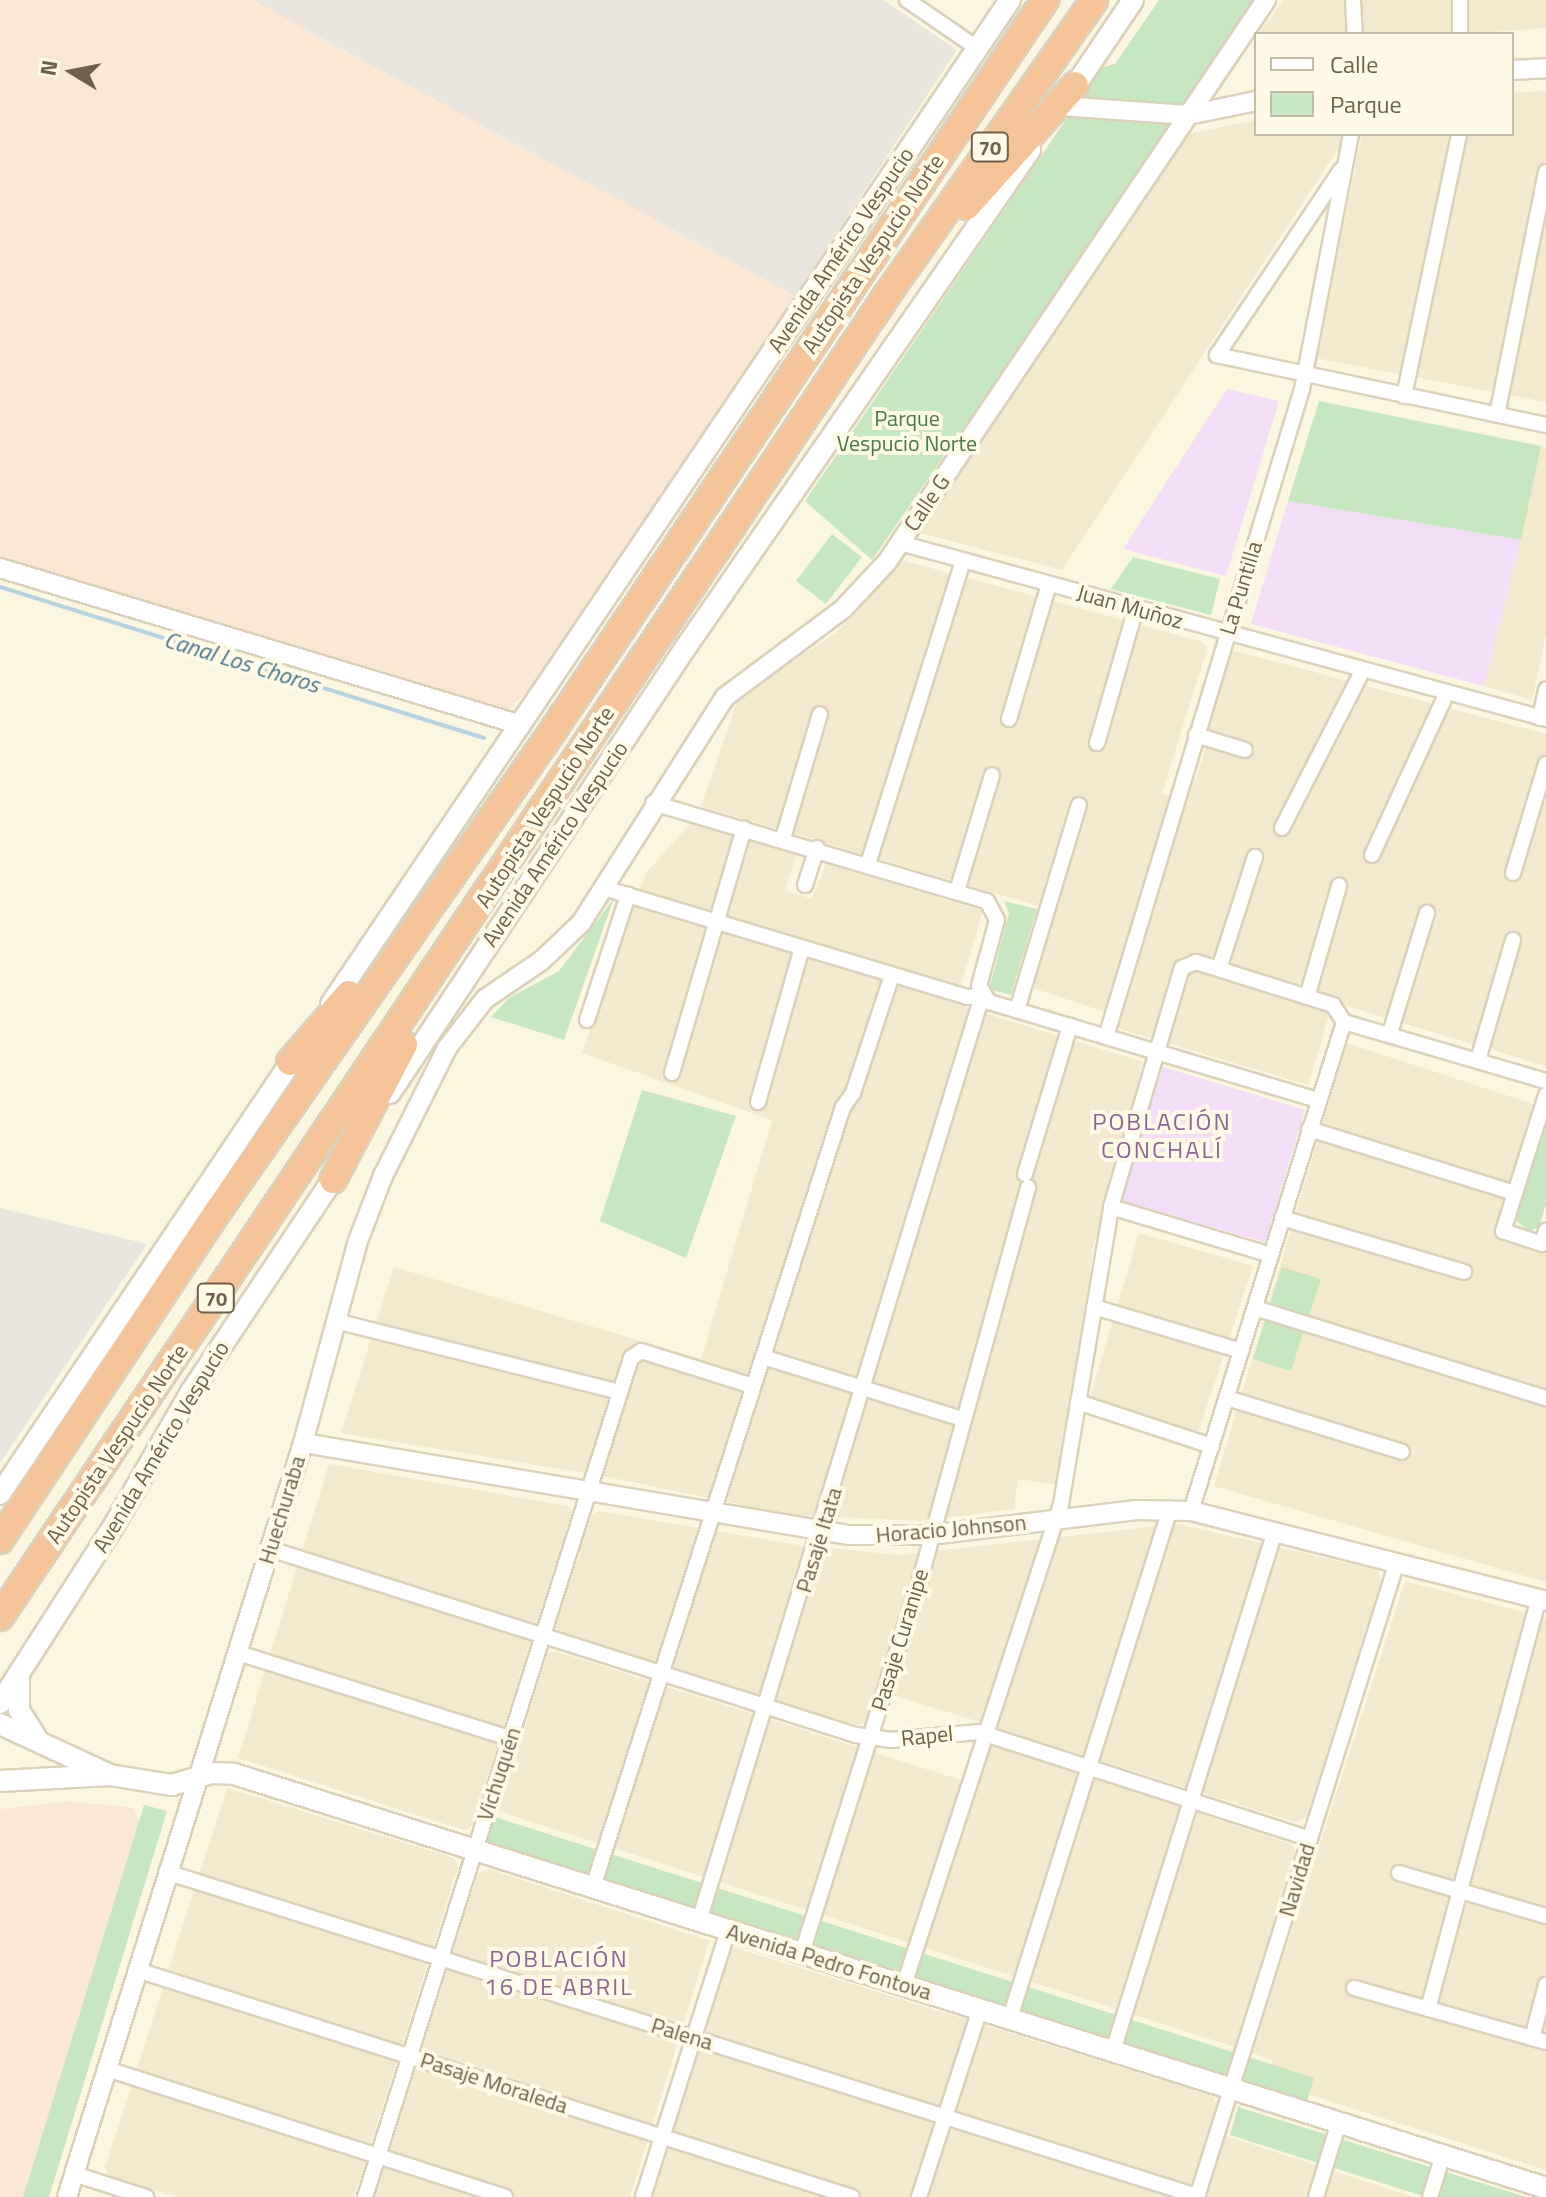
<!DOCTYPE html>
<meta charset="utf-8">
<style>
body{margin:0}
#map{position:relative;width:1546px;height:2197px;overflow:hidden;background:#fbf6e0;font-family:"Titillium Web",sans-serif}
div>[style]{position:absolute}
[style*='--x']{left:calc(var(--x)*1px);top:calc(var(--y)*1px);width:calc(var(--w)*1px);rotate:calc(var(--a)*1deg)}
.residential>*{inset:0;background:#f2e9cf}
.commercial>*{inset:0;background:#fbe8d4}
.industrial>*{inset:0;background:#e9e5dc}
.education>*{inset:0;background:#f3ddf7}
.green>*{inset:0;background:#c7e7c0}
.stream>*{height:4px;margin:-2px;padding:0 2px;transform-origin:2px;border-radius:2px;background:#b6d3e3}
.roads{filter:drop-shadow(2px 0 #dbd1bb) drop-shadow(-2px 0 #dbd1bb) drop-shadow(0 2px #dbd1bb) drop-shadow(0 -2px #dbd1bb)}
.minor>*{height:14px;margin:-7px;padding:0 7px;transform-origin:7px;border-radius:7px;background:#fff}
.tertiary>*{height:18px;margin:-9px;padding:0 9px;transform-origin:9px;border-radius:9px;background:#fff}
.secondary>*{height:20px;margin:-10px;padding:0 10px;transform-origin:10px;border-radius:10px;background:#fff}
.motorway>*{height:26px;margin:-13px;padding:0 13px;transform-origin:13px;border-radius:13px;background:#f4c498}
span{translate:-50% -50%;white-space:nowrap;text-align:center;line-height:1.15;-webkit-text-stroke:8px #fefae6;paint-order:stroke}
.shield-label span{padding:2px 6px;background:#fefae6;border:2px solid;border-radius:6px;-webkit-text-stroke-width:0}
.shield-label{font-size:20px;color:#705f49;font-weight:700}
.street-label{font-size:22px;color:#705f49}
.park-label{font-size:22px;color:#487b44}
.water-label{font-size:24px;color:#497691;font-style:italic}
.neighbourhood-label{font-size:24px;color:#8e6494;letter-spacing:2px}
.legend{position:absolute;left:1254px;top:32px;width:260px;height:104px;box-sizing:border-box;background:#fefae6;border:2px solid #c5bca7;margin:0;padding:10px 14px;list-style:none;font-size:24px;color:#705f49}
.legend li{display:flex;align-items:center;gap:16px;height:40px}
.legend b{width:40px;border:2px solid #c5bca7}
.north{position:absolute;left:32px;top:32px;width:80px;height:80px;-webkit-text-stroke:6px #fefae6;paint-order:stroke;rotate:280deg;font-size:22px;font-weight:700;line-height:32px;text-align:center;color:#705f49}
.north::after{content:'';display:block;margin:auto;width:28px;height:36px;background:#705f49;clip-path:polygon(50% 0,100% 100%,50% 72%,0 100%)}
</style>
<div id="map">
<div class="residential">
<i style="clip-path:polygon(1283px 0,1546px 0,1546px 28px,1464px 34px,1259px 34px)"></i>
<i style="clip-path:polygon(1546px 91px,1546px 402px,1316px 358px,1362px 134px,1512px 134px,1512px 93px)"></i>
<i style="clip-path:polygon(1256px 120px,1256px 134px,1342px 134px,1340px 146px,1062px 570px,920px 533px,1188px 134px)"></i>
<i style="clip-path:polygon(1541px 446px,1546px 447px,1546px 634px,1532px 700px,1484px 686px)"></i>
<i style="clip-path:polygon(901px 560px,1203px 642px,1207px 649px,1162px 793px,1187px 802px,1211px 735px,1205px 732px,1228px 654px,1235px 651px,1546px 734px,1546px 1066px,1333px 1002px,1308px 1085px,1114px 1027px,1117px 1016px,1030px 987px,1052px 910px,701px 806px,739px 697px,837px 632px)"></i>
<i style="clip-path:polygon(691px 823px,796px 855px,785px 890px,812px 899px,826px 864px,983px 911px,955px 1004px,1143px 1062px,1094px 1244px,1060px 1485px,1018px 1479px,1014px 1509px,921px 1521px,790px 1515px,603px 1476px,341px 1433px,394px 1267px,701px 1359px,772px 1120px,582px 1053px,646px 873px)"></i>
<i style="clip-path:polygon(1347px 1043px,1533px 1104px,1495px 1235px,1546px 1246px,1546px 1582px,1214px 1486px)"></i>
<i style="clip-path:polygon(1139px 1233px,1253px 1266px,1198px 1433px,1089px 1400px)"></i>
<i style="clip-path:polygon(329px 1464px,568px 1506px,572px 1511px,472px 1826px,464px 1830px,238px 1758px)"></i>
<i style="clip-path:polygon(598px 1511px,798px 1545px,900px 1555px,1177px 1524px,1377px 1570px,1381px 1580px,1306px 1818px,1295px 1822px,878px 1690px,867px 1721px,857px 1725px,561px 1633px,556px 1627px,592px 1515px)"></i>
<i style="clip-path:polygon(1405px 1581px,1546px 1618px,1546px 2170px,1267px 2081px,1273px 2060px,1252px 2053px)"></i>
<i style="clip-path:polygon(555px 1651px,973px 1784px,987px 1743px,1291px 1844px,1296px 1852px,1235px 2047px,498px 1811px,548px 1654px)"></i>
<i style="clip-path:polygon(227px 1788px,454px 1858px,458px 1867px,354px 2197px,177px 2197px,109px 2176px,105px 2168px)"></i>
<i style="clip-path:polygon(488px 1869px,709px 1941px,630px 2197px,375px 2197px,478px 1874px)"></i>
<i style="clip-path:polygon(736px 1948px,1213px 2096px,1216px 2105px,1187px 2197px,649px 2197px,729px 1951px)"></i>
<i style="clip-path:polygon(1226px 2136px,1413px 2197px,1207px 2197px)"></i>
</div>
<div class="commercial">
<i style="clip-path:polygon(0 0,252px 0,795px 296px,553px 668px,507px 711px,0 574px)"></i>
<i style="clip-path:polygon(68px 1801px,134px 1808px,139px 1822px,23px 2197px,0 2197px,0 1809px)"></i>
</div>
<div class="industrial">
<i style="clip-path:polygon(252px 0,883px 0,957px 50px,795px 296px)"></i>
<i style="clip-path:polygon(0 1208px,147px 1244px,0 1463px)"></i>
</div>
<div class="education">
<i style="clip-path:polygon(1227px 389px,1279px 401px,1226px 576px,1123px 549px)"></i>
<i style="clip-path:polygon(1288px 501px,1521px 540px,1484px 686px,1251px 624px)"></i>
<i style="clip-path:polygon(1163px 1067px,1305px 1110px,1265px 1242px,1120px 1200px)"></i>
</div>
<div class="green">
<i style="clip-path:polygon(1159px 0,1258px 0,872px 560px,805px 501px,1102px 67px,1115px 64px)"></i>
<i style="clip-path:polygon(1319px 401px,1541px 446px,1521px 540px,1288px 501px)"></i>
<i style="clip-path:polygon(832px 534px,862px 557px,826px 604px,796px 581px)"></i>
<i style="clip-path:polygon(1133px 557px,1220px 579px,1211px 615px,1111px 589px)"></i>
<i style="clip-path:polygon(614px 898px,564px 1040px,491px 1017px,509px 998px,559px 971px)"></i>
<i style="clip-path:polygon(1004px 901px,1037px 909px,1011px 995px,989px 989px,1009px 913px)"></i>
<i style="clip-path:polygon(642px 1090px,736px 1116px,686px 1258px,600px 1221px)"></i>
<i style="clip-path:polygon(1546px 1113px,1546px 1204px,1539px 1227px,1529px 1231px,1514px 1219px)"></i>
<i style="clip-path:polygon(1282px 1267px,1321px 1279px,1308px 1319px,1269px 1307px)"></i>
<i style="clip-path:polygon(1266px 1318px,1304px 1330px,1291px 1371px,1253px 1359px)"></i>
<i style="clip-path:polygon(144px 1805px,167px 1811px,49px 2197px,23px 2197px)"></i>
<i style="clip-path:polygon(495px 1817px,1314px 2078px,1306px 2105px,486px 1845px)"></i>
<i style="clip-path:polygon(1238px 2107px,1526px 2197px,1426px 2197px,1230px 2135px)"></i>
</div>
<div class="stream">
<i style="--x:0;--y:587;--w:507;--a:17.33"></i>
</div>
<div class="roads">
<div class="minor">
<i style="--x:907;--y:0;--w:85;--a:34.4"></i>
<i style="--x:1353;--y:0;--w:34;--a:87"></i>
<i style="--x:1460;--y:0;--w:34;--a:90"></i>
<i style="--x:1341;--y:170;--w:223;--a:123.8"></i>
<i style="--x:1217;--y:355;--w:336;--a:12"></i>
<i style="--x:1404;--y:396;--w:268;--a:-78.1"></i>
<i style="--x:1497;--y:415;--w:248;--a:-78.6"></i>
<i style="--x:900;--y:543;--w:670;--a:15.24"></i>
<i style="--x:1540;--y:718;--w:29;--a:-78"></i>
<i style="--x:1009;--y:719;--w:141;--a:-73.5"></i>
<i style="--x:1196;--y:735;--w:51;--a:17"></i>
<i style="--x:1097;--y:743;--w:141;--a:-73.9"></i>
<i style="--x:653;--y:803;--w:348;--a:16.4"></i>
<i style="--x:987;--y:901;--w:21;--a:62"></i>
<i style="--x:997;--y:920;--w:68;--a:105.3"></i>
<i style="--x:979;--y:986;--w:19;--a:58"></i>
<i style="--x:989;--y:1002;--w:343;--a:16.6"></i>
<i style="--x:1282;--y:828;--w:175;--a:-62.9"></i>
<i style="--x:783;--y:838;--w:129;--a:-73.4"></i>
<i style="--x:1372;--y:855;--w:176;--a:-65.2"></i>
<i style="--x:868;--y:864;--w:318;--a:-72.6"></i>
<i style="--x:1513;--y:873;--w:114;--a:-73.2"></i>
<i style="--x:805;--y:885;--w:39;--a:-72"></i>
<i style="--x:604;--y:888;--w:379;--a:16.7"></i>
<i style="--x:967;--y:997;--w:15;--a:-4"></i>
<i style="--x:957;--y:891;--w:121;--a:-73.2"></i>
<i style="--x:1219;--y:969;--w:118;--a:-72.2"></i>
<i style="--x:1307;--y:997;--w:116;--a:-73.9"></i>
<i style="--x:1017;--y:1010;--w:214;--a:-73.2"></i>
<i style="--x:587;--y:1020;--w:132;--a:-71.8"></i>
<i style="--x:1344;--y:1022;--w:210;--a:16.3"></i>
<i style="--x:1390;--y:1033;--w:126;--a:-72.9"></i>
<i style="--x:1106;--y:1037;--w:677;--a:-73.17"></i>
<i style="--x:1302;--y:389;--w:260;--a:-79.1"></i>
<i style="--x:1478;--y:1060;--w:125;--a:-73.7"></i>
<i style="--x:672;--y:1073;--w:255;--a:-73.6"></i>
<i style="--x:1546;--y:1095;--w:143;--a:107.5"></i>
<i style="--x:1503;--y:1231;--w:41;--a:18.4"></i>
<i style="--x:1542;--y:1244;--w:14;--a:-73"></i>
<i style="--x:758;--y:1102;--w:160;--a:-74.1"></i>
<i style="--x:1309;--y:1129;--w:215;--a:17.3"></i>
<i style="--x:1025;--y:1174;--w:155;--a:-73.1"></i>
<i style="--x:1111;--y:1207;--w:167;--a:16.7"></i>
<i style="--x:1282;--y:1218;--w:190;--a:16.5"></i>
<i style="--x:1094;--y:1307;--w:154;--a:16.6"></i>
<i style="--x:1255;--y:1308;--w:305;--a:17.2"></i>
<i style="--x:335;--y:1321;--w:294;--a:14"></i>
<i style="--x:763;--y:1357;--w:208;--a:17.3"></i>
<i style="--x:1227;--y:1398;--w:183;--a:17.1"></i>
<i style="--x:1078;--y:1402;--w:141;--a:18.2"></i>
<i style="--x:1191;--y:1511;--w:512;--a:-72.63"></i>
<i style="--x:270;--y:1549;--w:615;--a:17.61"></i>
<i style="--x:856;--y:1735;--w:34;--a:8"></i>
<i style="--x:890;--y:1740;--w:89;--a:-5.1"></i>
<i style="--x:979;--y:1732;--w:348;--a:17.9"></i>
<i style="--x:238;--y:1653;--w:285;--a:17.4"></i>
<i style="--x:166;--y:1872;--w:1081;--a:17.45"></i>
<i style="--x:1399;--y:1873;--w:153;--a:16.3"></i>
<i style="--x:593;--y:1887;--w:819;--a:-72.23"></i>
<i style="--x:843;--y:1107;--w:17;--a:-54"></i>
<i style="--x:853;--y:1093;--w:124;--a:-71.7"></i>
<i style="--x:699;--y:1921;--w:967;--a:-72.99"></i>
<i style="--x:802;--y:1953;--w:403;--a:-72.5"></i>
<i style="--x:923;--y:1569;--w:396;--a:-74.6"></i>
<i style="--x:137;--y:1970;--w:750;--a:17.61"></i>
<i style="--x:904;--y:1985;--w:506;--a:-71.92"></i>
<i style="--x:1061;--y:1504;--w:301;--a:-80.4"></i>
<i style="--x:1111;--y:1207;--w:249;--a:-73.5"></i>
<i style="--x:1182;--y:968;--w:15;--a:-23"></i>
<i style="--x:1196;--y:962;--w:144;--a:17.4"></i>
<i style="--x:1333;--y:1005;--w:20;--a:57"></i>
<i style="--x:1354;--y:1988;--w:199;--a:15.7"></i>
<i style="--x:1428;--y:2009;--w:425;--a:-74.9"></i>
<i style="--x:1010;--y:2018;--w:534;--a:-72.55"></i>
<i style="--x:1532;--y:2038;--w:55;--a:-75.2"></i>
<i style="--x:1113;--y:2051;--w:545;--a:-72.7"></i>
<i style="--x:107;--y:2069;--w:418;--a:17.8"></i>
<i style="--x:74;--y:2174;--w:76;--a:17.7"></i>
<i style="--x:365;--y:2197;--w:880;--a:-72.41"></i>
<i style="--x:631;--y:1358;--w:12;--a:-35"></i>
<i style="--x:641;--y:1351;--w:117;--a:17.4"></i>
<i style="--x:643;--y:2197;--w:280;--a:-72.3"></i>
<i style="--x:919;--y:2197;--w:198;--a:-72"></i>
<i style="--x:1197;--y:2197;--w:666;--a:-72.52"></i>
<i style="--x:1316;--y:2197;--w:78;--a:-73"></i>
<i style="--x:1430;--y:2197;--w:44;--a:-72.8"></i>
</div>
<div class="tertiary">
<i style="--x:1512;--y:70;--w:34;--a:-3"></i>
<i style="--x:1061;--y:106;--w:127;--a:4.1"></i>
<i style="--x:1188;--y:115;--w:69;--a:-11.6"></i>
<i style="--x:0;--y:568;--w:544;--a:16.77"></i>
<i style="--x:303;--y:1443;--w:554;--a:9.56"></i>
<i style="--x:849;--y:1535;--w:81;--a:0"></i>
<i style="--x:930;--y:1535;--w:208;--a:-6.9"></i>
<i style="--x:1136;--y:1510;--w:55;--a:1"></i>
<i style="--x:1191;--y:1511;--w:366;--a:14.2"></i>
<i style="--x:67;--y:2197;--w:790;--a:-72.62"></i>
<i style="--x:303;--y:1443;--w:209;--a:-74.8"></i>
<i style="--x:358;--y:1241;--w:70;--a:-69"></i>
<i style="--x:383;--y:1176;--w:143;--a:-63.4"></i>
<i style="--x:447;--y:1048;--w:62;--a:-52.2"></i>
<i style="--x:485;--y:999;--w:68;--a:-34.2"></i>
<i style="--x:541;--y:961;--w:55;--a:-43.5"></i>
<i style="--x:581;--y:923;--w:268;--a:-57.5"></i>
<i style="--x:725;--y:697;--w:147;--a:-36.7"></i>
<i style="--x:843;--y:609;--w:64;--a:-46.9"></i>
<i style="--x:887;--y:562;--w:678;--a:-56.01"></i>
</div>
<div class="secondary">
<i style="--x:1067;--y:98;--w:118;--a:-56"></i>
<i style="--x:331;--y:1004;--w:1212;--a:-55.93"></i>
<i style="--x:390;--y:1093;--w:539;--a:-56.43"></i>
<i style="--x:688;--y:644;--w:601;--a:-55.3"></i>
<i style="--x:0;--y:1494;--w:535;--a:-56.04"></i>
<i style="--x:19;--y:1674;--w:36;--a:90"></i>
<i style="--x:19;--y:1710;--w:32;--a:58"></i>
<i style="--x:0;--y:1703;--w:209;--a:-57.3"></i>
<i style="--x:113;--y:1527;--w:156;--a:-60"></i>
<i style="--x:191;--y:1392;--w:267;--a:-56.3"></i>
<i style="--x:0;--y:1724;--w:121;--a:24.9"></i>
<i style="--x:0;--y:1781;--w:110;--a:-3.1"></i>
<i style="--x:110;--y:1775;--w:63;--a:9.2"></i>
<i style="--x:172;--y:1785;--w:41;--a:-17.1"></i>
<i style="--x:211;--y:1773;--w:23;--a:2"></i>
<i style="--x:234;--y:1774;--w:1376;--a:17.51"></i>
</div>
<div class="motorway">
<i style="--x:967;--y:206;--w:162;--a:-48.2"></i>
<i style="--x:290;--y:1062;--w:90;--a:-49.1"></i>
<i style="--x:333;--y:1180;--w:153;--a:-62.3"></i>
<i style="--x:0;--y:1540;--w:395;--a:-56.5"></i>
<i style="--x:218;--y:1211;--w:584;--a:-55.11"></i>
<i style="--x:552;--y:732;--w:883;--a:-56.04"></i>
<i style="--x:0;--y:1617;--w:1592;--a:-56.14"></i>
<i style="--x:887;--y:295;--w:360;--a:-54.9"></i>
</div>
</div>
<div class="shield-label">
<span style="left:990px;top:147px">70</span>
<span style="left:216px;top:1298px">70</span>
</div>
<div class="street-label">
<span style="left:841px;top:250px;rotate:-56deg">Avenida Américo Vespucio</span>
<span style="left:873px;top:254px;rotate:-56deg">Autopista Vespucio Norte</span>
<span style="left:927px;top:503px;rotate:-56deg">Calle G</span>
<span style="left:1241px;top:588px;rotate:-73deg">La Puntilla</span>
<span style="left:1130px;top:607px;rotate:16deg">Juan Muñoz</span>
<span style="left:545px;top:807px;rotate:-57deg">Autopista Vespucio Norte</span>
<span style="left:555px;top:844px;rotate:-56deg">Avenida Américo Vespucio</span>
<span style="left:117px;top:1444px;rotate:-56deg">Autopista Vespucio Norte</span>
<span style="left:161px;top:1447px;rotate:-59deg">Avenida Américo Vespucio</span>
<span style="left:282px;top:1510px;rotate:-73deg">Huechuraba</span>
<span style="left:951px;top:1529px;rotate:-5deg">Horacio Johnson</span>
<span style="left:819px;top:1540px;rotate:-73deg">Pasaje Itata</span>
<span style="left:900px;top:1640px;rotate:-73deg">Pasaje Curanipe</span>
<span style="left:927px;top:1736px;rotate:-6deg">Rapel</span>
<span style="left:499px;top:1774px;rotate:-72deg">Vichuquén</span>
<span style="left:1297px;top:1880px;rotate:-73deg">Navidad</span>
<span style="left:829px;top:1962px;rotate:17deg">Avenida Pedro Fontova</span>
<span style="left:682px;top:2034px;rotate:17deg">Palena</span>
<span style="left:494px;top:2083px;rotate:18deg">Pasaje Moraleda</span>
</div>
<div class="park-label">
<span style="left:907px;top:431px">Parque<br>Vespucio Norte</span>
</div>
<div class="water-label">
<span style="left:242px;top:662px;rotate:17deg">Canal Los Choros</span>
</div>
<div class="neighbourhood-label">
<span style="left:1162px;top:1136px">POBLACIÓN<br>CONCHALÍ</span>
<span style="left:559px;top:1973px">POBLACIÓN<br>16 DE ABRIL</span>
</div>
<ul class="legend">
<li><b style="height:10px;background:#fff"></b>Calle</li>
<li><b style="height:22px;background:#c7e7c0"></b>Parque</li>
</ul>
<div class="north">N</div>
</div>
